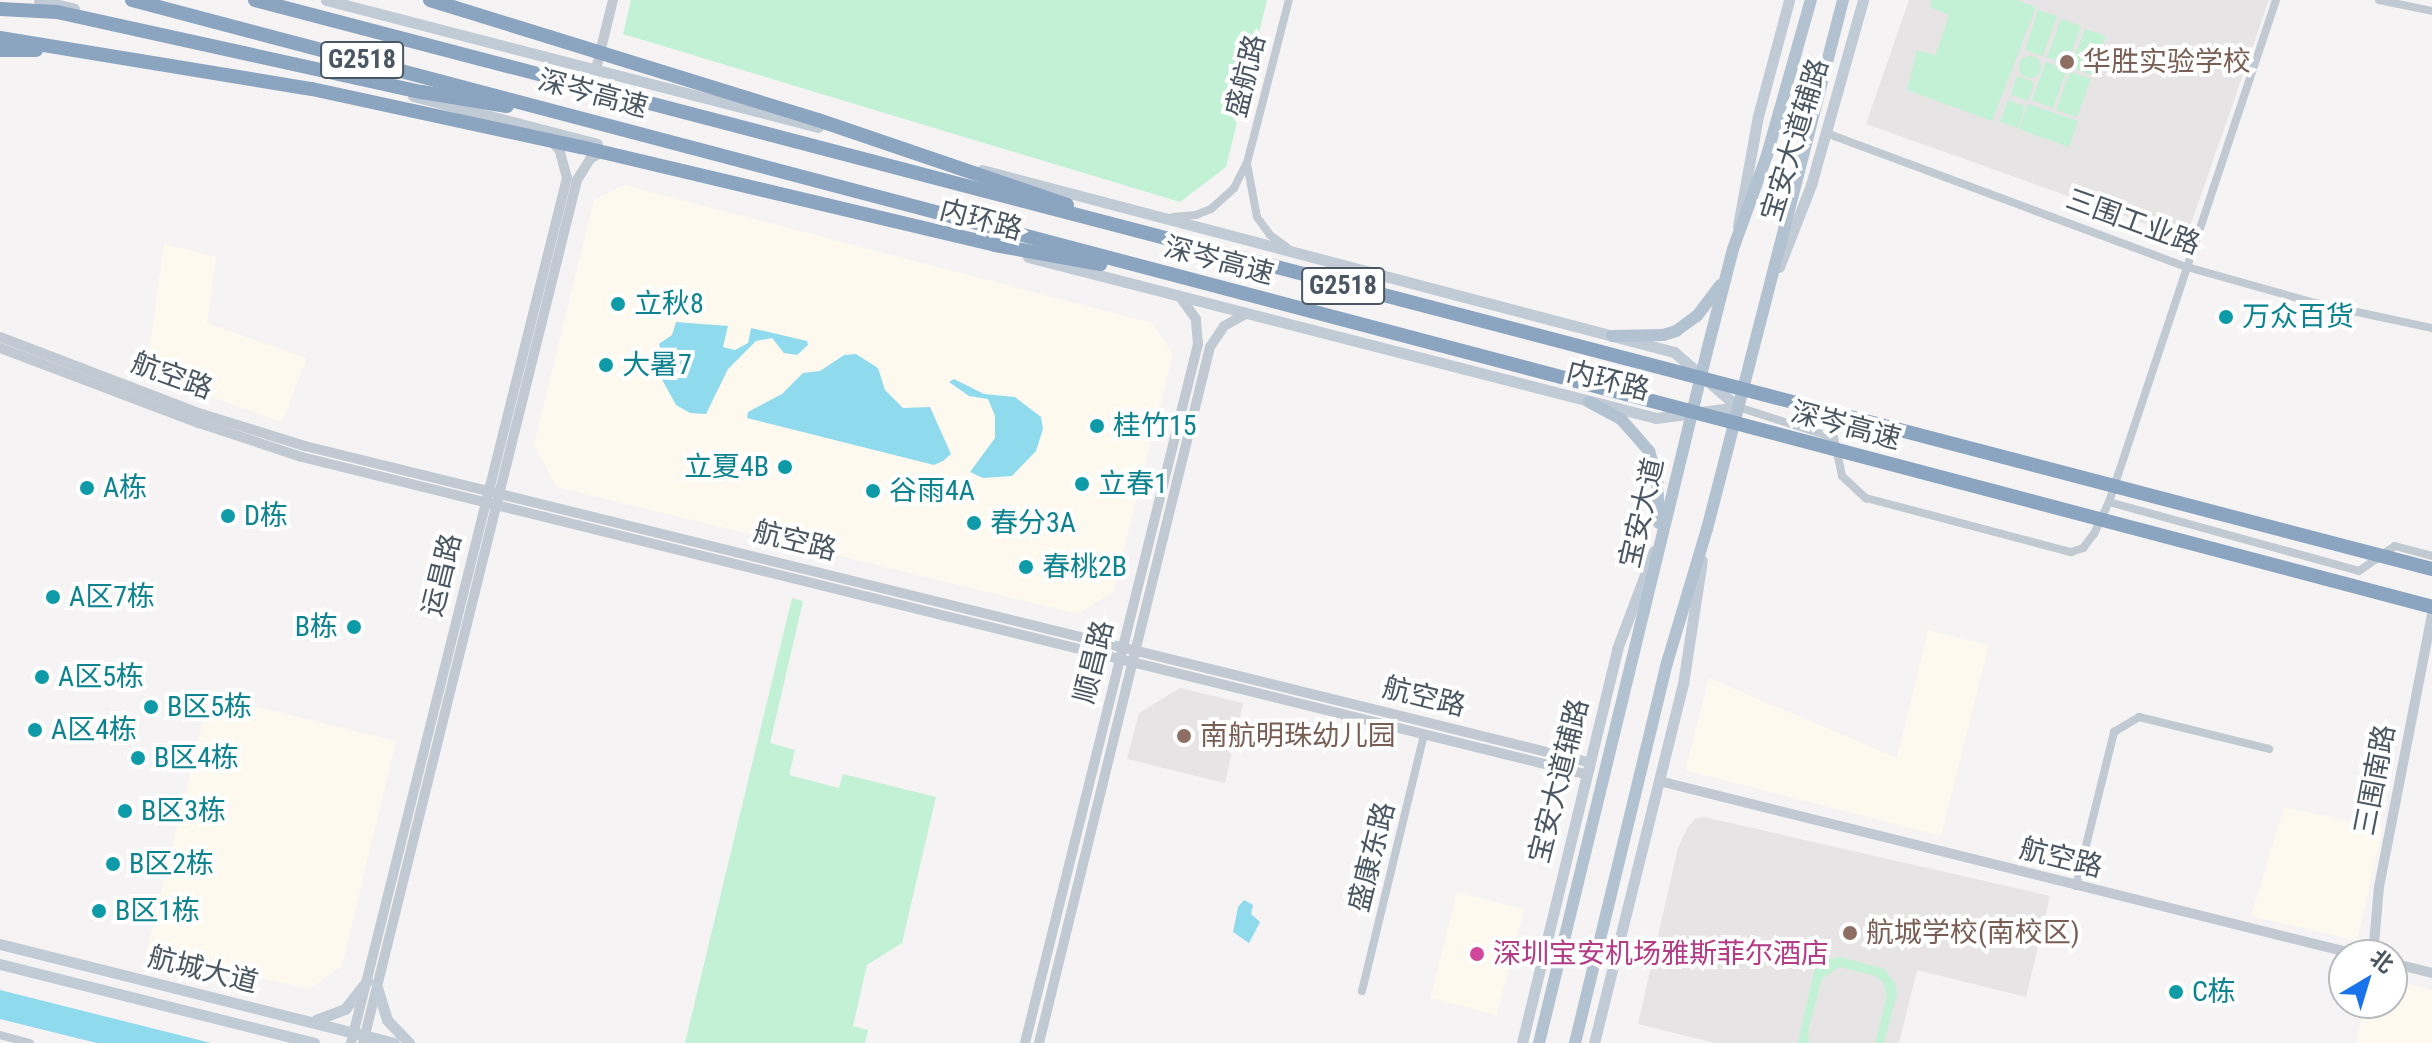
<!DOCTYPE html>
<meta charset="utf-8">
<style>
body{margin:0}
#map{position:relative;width:2432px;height:1043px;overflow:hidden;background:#f5f3f3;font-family:"Roboto Condensed","Noto Sans SC",sans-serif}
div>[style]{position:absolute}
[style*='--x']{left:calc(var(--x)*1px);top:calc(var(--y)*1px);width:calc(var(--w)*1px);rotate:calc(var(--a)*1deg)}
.commercial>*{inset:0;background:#fdf9ef}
.education>*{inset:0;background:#e6e4e5}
.green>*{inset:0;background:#c3f1d5}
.round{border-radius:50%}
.water>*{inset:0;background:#90daee}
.minor>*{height:8px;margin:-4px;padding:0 4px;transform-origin:4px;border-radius:4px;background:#c1cad2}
.tertiary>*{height:10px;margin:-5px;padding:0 5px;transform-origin:5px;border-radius:5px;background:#c1cad2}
.secondary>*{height:11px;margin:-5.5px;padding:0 5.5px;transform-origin:5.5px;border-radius:5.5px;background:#c1cbd6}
.primary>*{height:12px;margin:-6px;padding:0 6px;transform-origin:6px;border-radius:6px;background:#b3c2d1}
.motorway>*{height:14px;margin:-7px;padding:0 7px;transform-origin:7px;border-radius:7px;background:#8ba5c1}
.dots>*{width:22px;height:22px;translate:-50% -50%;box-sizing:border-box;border:4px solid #fff;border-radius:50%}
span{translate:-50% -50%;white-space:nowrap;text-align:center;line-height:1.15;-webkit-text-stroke:8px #fff;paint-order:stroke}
.shield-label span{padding:2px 6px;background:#fff;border:2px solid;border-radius:6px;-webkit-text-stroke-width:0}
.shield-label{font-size:26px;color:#4a5661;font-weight:700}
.education-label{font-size:28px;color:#785e54}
.left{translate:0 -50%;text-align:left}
.street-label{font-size:28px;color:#4a5661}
.culture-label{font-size:28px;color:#0d838f}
.right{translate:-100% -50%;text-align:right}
.hotel-label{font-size:28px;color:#b23c85}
.north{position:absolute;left:2328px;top:939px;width:80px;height:80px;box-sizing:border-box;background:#fff;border:2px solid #b7bbc0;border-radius:50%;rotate:38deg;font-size:22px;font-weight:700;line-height:32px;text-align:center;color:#4a5661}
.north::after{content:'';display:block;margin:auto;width:28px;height:36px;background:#1a73e8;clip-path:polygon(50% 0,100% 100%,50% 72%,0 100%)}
</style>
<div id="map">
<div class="commercial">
<i style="clip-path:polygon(624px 185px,1152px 323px,1173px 354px,1113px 592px,1078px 614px,556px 487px,534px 444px,594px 200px)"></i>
<i style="clip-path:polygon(164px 244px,216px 257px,207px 323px,307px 358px,282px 422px,146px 374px)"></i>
<i style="clip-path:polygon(1928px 630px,1989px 645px,1941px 836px,1685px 770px,1709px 678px,1897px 758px)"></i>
<i style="clip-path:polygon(209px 695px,396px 741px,342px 966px,310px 989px,146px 954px)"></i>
<i style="clip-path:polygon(2284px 807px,2383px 828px,2357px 941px,2251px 916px)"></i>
<i style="clip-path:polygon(1457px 892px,1524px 909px,1497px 1015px,1430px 998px)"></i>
<i style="clip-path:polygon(2392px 980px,2432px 990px,2432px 1043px,2356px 1043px,2366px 1003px,2392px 1003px)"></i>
</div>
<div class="education">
<i style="clip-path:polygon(1909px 0,2269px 0,2186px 238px,1866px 124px)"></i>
<i style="clip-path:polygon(1180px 688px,1243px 703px,1225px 783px,1127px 759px,1139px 713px)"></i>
<i style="clip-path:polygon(1704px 817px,2050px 896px,2026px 997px,1917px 970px,1899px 1043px,1715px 1043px,1638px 1024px,1678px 848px,1687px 828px,1695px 819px)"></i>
</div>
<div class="green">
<i style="clip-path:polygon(631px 0,1267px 0,1226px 167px,1180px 202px,623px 34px)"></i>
<i style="clip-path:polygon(1932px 0,2017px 0,2036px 7px,1992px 121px,1907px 90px,1917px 50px,1936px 55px,1949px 15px,1930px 7px)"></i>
<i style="clip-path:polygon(2038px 10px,2057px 16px,2043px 56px,2025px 50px)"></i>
<i style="clip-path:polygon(2061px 19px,2081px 26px,2067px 65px,2047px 57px)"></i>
<i style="clip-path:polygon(2085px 29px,2106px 36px,2092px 75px,2071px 67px)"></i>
<i class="round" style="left:2019px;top:56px;width:22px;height:22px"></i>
<i style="clip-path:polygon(2046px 62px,2067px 69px,2053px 108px,2032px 100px)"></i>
<i style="clip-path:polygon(2070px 72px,2091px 79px,2077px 117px,2056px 110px)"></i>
<i style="clip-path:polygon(2017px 76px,2034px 82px,2028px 101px,2011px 95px)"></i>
<i style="clip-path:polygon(2008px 100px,2025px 106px,2018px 128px,2000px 122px)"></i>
<i style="clip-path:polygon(2028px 104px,2078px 121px,2069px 147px,2019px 129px)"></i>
<i style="clip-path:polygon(792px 598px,803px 601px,770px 743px,795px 750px,789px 775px,839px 788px,843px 774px,936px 797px,902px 943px,867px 965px,853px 1026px,868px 1030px,865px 1043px,685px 1043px)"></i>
<i style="clip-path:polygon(1841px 957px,1884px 969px,1895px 983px,1897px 994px,1884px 1043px,1875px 1043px,1887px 995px,1883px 982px,1873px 975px,1839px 967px,1822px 979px,1808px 1031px,1809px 1043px,1798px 1043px,1814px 971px,1825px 960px)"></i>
</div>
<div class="water">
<i style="clip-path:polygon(676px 322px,728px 326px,723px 347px,735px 350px,748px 343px,751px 328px,807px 341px,808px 345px,797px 355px,784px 353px,772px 338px,756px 341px,728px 369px,706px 414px,690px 413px,676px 405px,660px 376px,663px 357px,659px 344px,672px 335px)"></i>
<i style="clip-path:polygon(856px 354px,878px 368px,885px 390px,903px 408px,930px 407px,951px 454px,943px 461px,934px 465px,747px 418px,748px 412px,782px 394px,803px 373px,820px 371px,844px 355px)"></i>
<i style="clip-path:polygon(954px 379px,984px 394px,1015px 397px,1041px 417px,1043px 429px,1036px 451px,1012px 476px,983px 478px,970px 472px,995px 438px,995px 416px,988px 399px,969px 396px,949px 382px)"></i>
<i style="clip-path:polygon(1244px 900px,1253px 905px,1251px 914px,1260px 922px,1249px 943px,1233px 932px,1238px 907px)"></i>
<i style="clip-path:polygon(0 990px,211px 1043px,97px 1043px,0 1019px)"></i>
</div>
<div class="minor">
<i style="--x:2379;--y:0;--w:54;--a:11.7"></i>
<i style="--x:1826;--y:133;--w:385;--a:20.4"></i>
<i style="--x:2187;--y:267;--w:133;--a:15.7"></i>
<i style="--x:2315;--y:303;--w:120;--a:12.1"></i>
<i style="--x:1247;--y:164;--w:54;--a:79.3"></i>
<i style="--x:1257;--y:217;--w:22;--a:54"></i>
<i style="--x:1270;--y:235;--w:22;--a:36"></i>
<i style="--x:1173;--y:217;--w:23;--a:-5"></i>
<i style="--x:1196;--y:215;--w:16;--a:-22"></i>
<i style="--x:1211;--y:209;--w:31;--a:-42"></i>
<i style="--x:1234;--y:188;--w:28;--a:-63"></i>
<i style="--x:1247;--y:163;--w:168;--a:-75.6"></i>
<i style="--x:1738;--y:407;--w:101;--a:17.9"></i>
<i style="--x:1834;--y:438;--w:39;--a:78"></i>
<i style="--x:1842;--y:476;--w:33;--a:43"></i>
<i style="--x:1866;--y:498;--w:212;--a:14.8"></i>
<i style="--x:2071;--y:552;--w:13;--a:-18"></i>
<i style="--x:2083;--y:548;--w:18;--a:-52"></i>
<i style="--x:2094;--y:534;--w:35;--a:-65"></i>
<i style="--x:2109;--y:502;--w:529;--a:-71.6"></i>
<i style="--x:2109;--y:502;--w:259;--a:15.4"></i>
<i style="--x:2359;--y:571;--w:44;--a:-34.8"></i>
<i style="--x:2395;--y:546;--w:38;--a:15"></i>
<i style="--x:2076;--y:886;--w:159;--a:-76.1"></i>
<i style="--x:2114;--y:732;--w:29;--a:-31"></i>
<i style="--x:2139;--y:717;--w:134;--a:13.8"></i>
<i style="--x:1362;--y:991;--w:264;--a:-76.4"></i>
<i style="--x:0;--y:1035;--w:31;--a:15"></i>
</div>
<div class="tertiary">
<i style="--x:596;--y:69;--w:71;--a:-76.2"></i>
<i style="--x:0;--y:337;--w:216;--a:20.9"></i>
<i style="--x:202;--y:414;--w:108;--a:17.3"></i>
<i style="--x:305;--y:446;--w:1321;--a:13.84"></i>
<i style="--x:0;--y:348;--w:213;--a:20.7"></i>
<i style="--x:199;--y:423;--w:108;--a:18.3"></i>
<i style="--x:302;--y:457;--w:1322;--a:13.88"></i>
<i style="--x:1659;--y:781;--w:721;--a:13.96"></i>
<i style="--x:2373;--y:955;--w:68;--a:-85"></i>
<i style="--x:2379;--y:887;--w:278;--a:-79"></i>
<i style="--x:2392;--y:963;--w:41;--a:14"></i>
<i style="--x:351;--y:1043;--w:892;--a:-75.98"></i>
<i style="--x:567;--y:178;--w:28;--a:-105"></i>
<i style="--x:560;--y:151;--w:16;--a:-130"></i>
<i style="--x:363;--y:1043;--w:889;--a:-76.07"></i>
<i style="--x:577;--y:180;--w:25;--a:-58"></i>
<i style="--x:590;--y:159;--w:16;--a:-30"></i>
<i style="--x:1025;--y:1043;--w:720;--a:-76.1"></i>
<i style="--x:1198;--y:344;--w:25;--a:-95"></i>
<i style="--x:1196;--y:319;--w:29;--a:-126"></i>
<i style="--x:1039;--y:1043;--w:717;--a:-76.2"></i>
<i style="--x:1210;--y:347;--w:25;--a:-56"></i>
<i style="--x:1224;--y:326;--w:26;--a:-29"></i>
</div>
<div class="secondary">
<i style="--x:39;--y:0;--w:36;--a:14"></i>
<i style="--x:326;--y:0;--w:508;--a:14.47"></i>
<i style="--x:413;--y:96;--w:190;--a:14.6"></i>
<i style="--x:982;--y:170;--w:716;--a:14.74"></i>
<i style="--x:1674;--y:352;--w:84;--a:40.7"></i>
<i style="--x:1738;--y:226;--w:112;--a:-79.7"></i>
<i style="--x:1758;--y:116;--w:120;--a:-75"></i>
<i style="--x:1028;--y:257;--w:648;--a:14.38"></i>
<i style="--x:1656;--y:418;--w:83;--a:-7.6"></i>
<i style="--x:1779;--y:267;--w:88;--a:-68.7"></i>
<i style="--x:1811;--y:185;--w:192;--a:-74.3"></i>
<i style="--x:0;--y:944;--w:406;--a:14.1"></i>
<i style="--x:0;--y:964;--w:324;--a:14.1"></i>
<i style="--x:377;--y:987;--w:34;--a:73"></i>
<i style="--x:387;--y:1020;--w:32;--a:46"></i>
<i style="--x:316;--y:1020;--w:31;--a:-21"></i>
<i style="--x:345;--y:1009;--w:36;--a:-52"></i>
<i style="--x:1522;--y:1043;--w:405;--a:-76.4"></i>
<i style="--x:1617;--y:649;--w:105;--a:-69.3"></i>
<i style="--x:1594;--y:1043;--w:370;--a:-76.1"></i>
<i style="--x:1683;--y:684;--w:125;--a:-81.3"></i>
</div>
<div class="primary">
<i style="--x:1612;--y:336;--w:51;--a:-1.1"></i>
<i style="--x:1663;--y:335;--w:14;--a:-17"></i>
<i style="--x:1676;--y:331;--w:26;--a:-36"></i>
<i style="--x:1697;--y:316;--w:39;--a:-53"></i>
<i style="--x:1589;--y:402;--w:36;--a:28"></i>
<i style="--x:1621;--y:419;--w:43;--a:48.8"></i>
<i style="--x:1649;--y:451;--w:27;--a:73"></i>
<i style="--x:1657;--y:477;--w:46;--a:87.5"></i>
<i style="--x:1539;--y:1043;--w:712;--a:-76.35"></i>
<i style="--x:1707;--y:351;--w:105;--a:-75.7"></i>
<i style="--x:1733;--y:249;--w:100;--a:-70.1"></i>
<i style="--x:1767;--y:155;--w:161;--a:-74.2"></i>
<i style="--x:1575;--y:1043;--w:391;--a:-76.4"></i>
<i style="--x:1667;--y:663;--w:140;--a:-73.4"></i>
<i style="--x:1707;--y:529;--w:546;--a:-75.58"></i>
</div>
<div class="motorway">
<i style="--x:132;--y:0;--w:2379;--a:14.78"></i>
<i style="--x:255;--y:0;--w:2250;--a:14.65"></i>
<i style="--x:430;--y:0;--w:406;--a:17.2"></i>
<i style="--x:818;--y:120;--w:263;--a:18.8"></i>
<i style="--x:0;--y:9;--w:57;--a:3"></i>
<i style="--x:57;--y:12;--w:374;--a:12.4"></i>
<i style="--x:422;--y:92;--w:86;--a:9.4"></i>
<i style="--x:0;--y:38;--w:316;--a:9.3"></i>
<i style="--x:312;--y:89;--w:275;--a:12.2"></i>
<i style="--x:581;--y:147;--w:425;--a:13.3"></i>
<i style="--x:995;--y:245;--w:107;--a:10.3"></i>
<i style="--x:0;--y:50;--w:36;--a:0"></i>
</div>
<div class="dots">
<i style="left:2067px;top:62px;background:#8d6e63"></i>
<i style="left:618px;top:304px;background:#0f9aa8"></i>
<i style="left:2226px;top:317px;background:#0f9aa8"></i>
<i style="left:606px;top:365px;background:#0f9aa8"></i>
<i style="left:1097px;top:426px;background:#0f9aa8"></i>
<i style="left:785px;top:467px;background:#0f9aa8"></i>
<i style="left:1082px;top:484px;background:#0f9aa8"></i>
<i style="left:87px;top:488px;background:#0f9aa8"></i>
<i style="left:873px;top:491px;background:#0f9aa8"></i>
<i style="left:228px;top:516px;background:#0f9aa8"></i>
<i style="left:974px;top:523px;background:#0f9aa8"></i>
<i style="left:1026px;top:567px;background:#0f9aa8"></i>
<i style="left:53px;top:597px;background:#0f9aa8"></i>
<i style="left:354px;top:627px;background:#0f9aa8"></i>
<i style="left:42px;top:677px;background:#0f9aa8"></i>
<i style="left:151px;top:707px;background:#0f9aa8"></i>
<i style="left:35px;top:730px;background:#0f9aa8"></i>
<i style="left:1184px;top:736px;background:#8d6e63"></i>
<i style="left:138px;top:758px;background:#0f9aa8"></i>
<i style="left:125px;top:811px;background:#0f9aa8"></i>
<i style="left:113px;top:864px;background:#0f9aa8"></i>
<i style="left:99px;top:911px;background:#0f9aa8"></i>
<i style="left:1850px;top:933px;background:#8d6e63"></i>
<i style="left:1477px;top:954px;background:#d1479c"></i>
<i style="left:2176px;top:992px;background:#0f9aa8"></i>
</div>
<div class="shield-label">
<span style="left:362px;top:60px">G2518</span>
<span style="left:1343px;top:286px">G2518</span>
</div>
<div class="education-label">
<span class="left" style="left:2083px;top:62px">华胜实验学校</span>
<span class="left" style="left:1200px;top:736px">南航明珠幼儿园</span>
<span class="left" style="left:1866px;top:933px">航城学校(南校区)</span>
</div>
<div class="street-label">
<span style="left:1246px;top:76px;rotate:-76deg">盛航路</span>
<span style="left:593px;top:94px;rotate:15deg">深岑高速</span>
<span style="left:1795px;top:140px;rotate:-73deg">宝安大道辅路</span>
<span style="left:981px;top:220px;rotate:15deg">内环路</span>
<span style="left:2133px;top:222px;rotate:20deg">三围工业路</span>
<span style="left:1219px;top:261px;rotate:15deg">深岑高速</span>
<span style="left:172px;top:376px;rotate:20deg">航空路</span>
<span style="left:1608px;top:381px;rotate:14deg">内环路</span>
<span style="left:1846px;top:426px;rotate:15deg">深岑高速</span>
<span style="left:1642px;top:513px;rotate:-77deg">宝安大道</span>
<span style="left:795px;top:541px;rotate:14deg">航空路</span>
<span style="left:442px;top:575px;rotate:-76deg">运昌路</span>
<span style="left:1094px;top:662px;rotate:-76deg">顺昌路</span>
<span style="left:1424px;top:697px;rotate:14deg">航空路</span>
<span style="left:2375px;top:780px;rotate:-79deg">三围南路</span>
<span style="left:1559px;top:781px;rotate:-76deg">宝安大道辅路</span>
<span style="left:1372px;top:857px;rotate:-76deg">盛康东路</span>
<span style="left:2061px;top:858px;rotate:14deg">航空路</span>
<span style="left:203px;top:970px;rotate:14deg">航城大道</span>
</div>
<div class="culture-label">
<span class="left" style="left:634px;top:304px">立秋8</span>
<span class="left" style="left:2242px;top:317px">万众百货</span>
<span class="left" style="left:622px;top:365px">大暑7</span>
<span class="left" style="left:1113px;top:426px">桂竹15</span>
<span class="right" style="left:769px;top:467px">立夏4B</span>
<span class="left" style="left:1098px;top:484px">立春1</span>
<span class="left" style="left:103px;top:488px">A栋</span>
<span class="left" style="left:889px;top:491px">谷雨4A</span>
<span class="left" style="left:244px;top:516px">D栋</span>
<span class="left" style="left:990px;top:523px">春分3A</span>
<span class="left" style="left:1042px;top:567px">春桃2B</span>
<span class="left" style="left:69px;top:597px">A区7栋</span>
<span class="right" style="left:338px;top:627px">B栋</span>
<span class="left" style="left:58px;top:677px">A区5栋</span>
<span class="left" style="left:167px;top:707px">B区5栋</span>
<span class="left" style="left:51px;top:730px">A区4栋</span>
<span class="left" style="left:154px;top:758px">B区4栋</span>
<span class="left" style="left:141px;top:811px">B区3栋</span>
<span class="left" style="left:129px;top:864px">B区2栋</span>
<span class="left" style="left:115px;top:911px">B区1栋</span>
<span class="left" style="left:2192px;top:992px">C栋</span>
</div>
<div class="hotel-label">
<span class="left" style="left:1493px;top:954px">深圳宝安机场雅斯菲尔酒店</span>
</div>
<div class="north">北</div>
</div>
